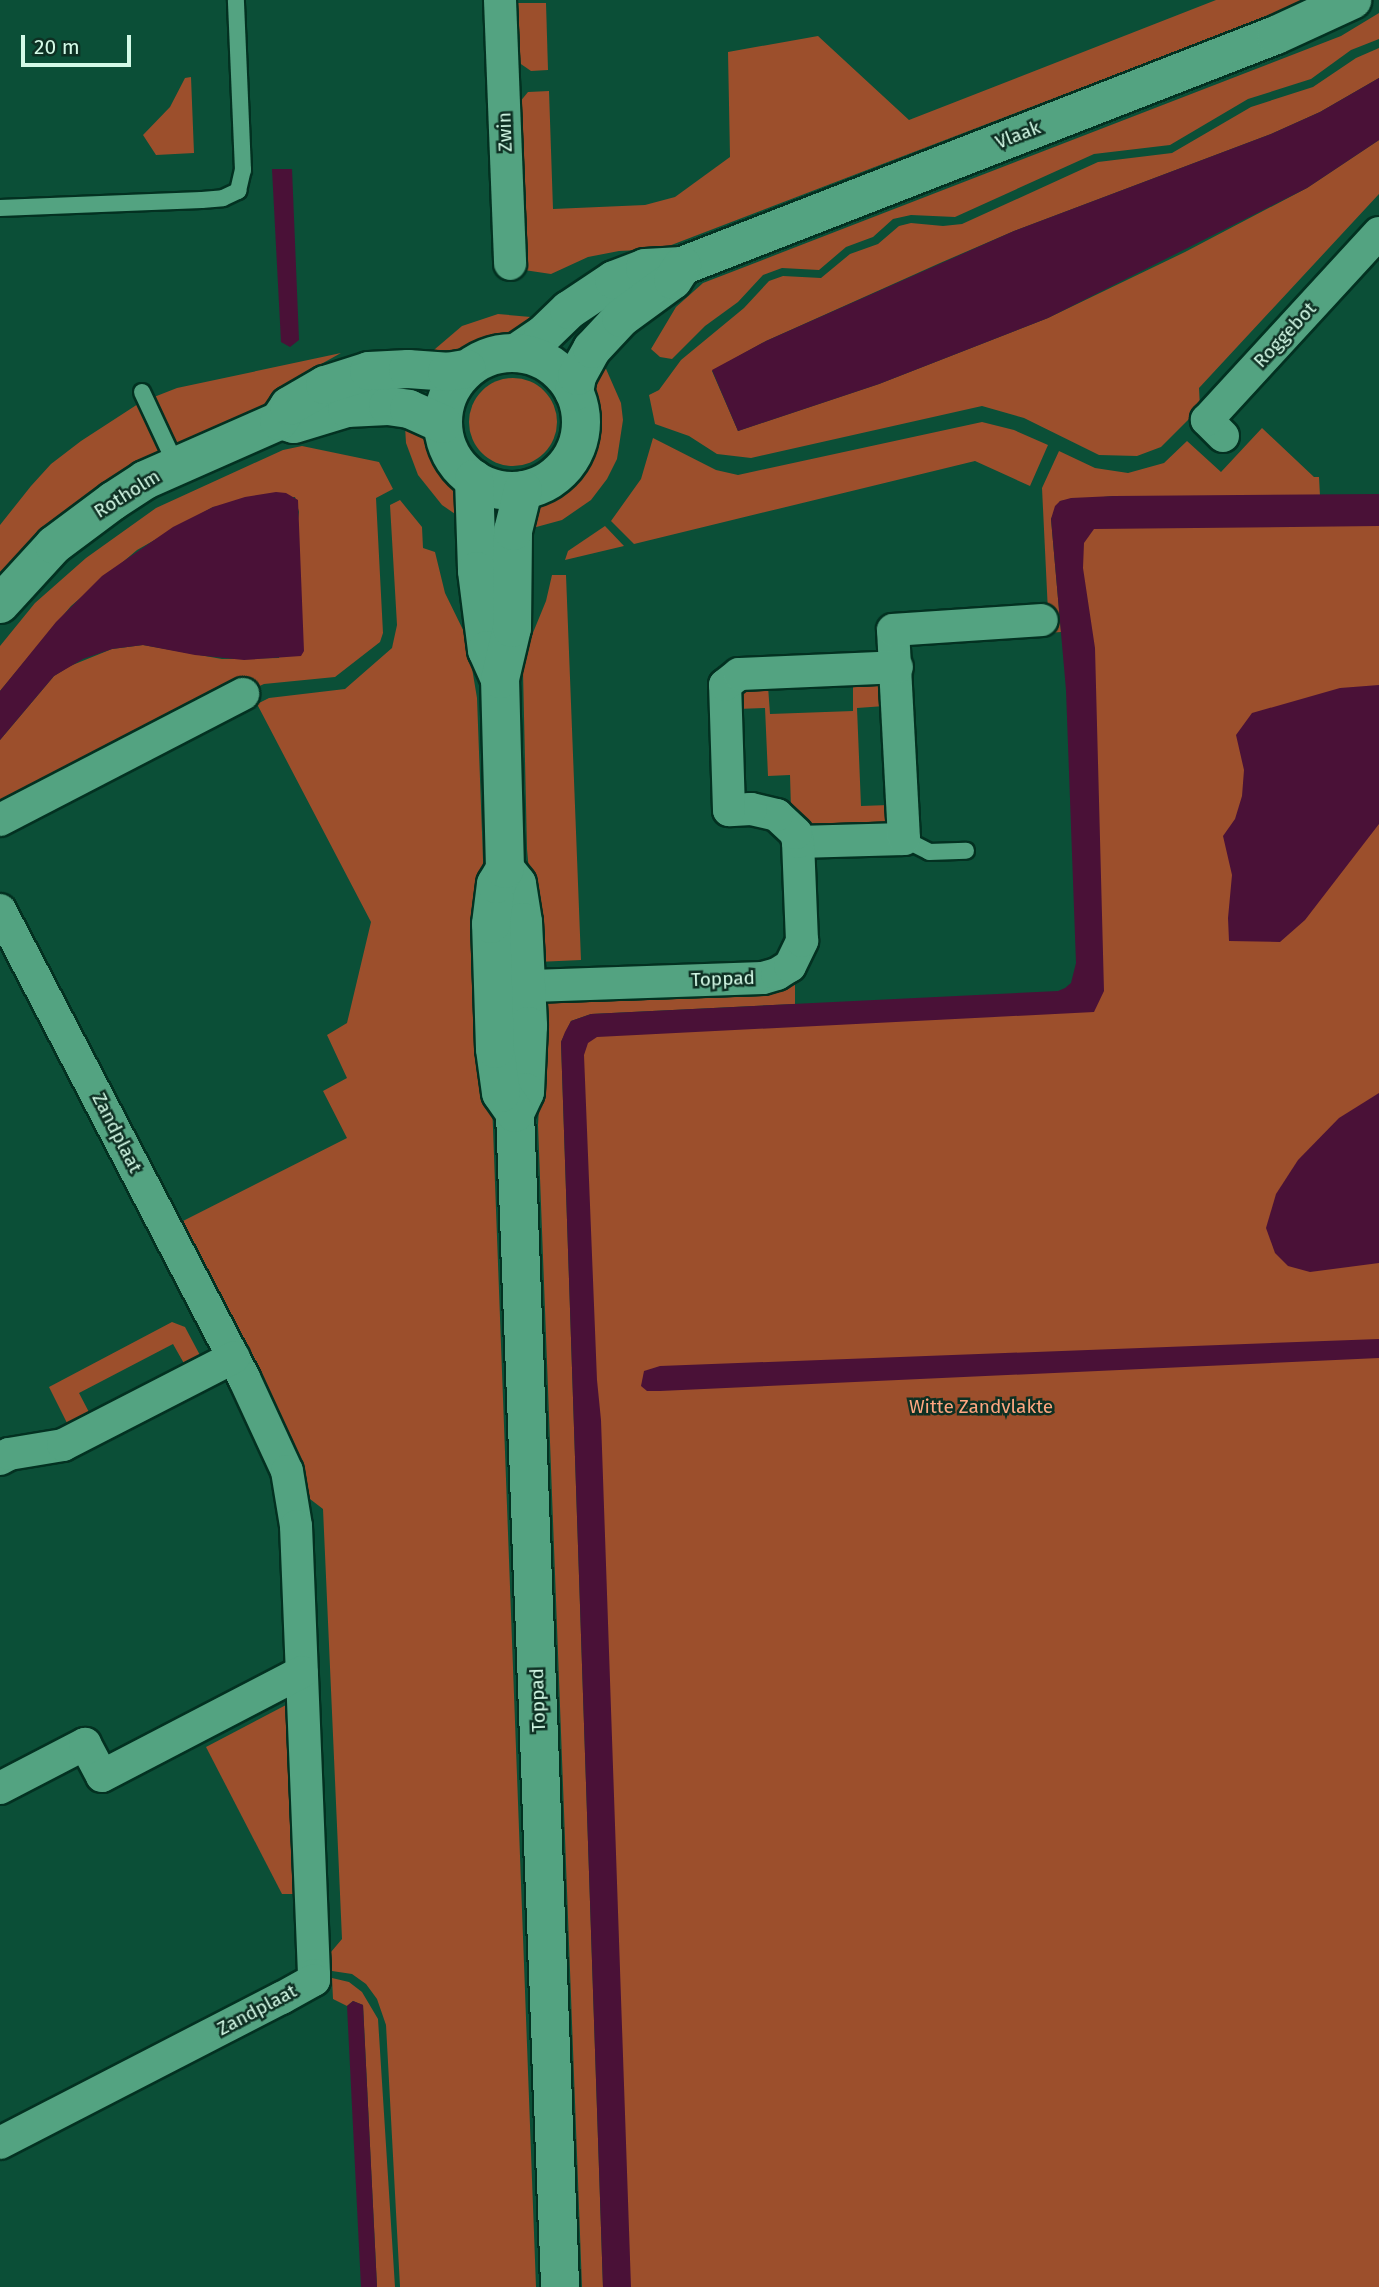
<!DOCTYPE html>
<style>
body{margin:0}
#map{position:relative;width:1379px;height:2287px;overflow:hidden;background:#0b4f37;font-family:"Fira Sans",sans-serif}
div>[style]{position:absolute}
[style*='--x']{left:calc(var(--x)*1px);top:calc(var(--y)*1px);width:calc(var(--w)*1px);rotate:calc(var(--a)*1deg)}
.green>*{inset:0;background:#9c4f2c}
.round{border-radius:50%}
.water>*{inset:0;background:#4a1137}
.roads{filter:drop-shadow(2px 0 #033121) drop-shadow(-2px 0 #033121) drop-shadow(0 2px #033121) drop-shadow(0 -2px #033121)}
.service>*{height:16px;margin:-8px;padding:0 8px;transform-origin:8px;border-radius:8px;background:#53a381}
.minor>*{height:32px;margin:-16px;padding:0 16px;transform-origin:16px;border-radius:16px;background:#53a381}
.tertiary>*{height:38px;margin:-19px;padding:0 19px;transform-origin:19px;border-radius:19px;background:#53a381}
.tertiary>.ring{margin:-19px;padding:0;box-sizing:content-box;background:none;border:38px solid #53a381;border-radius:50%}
span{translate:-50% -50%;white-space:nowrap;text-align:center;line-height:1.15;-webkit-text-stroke:5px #0e3023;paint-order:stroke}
.street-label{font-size:19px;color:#d4fae7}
.park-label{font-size:19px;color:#fea781}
.scale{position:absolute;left:21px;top:35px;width:110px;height:32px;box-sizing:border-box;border:4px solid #d4fae7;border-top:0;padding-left:9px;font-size:21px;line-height:24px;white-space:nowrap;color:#d4fae7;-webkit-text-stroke:5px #0e3023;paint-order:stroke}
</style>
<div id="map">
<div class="green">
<i style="clip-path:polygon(1216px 0,1303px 0,1266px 17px,661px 249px,619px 251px,588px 257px,551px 274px,524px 270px,519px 103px,528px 92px,549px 91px,553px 209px,645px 205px,675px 197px,730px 157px,728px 52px,818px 36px,909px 120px)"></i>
<i style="clip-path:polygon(515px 3px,546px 3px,548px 70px,531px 71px,518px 62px)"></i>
<i style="clip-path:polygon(1379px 13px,1379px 39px,1351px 50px,1311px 79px,1248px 99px,1170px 145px,1094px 154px,955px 217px,911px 215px,893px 219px,873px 237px,846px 247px,819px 270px,782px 268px,763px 275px,738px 302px,705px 326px,672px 359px,660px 357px,651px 349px,676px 307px,703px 283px,1341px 36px)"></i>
<i style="clip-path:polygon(1379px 48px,1379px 78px,1320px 112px,1271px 134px,1014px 231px,940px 263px,766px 341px,712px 371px,738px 431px,879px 384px,1048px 318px,1185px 252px,1307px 188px,1379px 140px,1379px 194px,1199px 388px,1200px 408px,1161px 447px,1137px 456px,1099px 455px,1024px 418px,982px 406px,751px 458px,717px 454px,689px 436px,655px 424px,649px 395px,659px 390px,681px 360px,744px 308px,769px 281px,783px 276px,821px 278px,850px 254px,878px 244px,899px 226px,911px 223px,943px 226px,962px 224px,1098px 162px,1172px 153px,1251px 107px,1313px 87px,1356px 58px)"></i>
<i style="clip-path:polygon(191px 77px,194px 153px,156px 155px,143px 135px,170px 107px,185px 78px)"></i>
<i style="clip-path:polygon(498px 314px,542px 318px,523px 335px,467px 353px,428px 355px,462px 326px)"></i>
<i style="clip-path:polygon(341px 353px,323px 363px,275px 401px,175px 445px,154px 397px,177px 388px)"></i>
<i style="clip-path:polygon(603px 362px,621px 403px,623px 420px,617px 459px,607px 479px,591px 500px,562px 520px,529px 529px,538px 508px,572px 479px,591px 449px,596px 412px,594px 385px)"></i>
<i class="round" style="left:469px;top:378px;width:88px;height:88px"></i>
<i style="clip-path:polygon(138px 404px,160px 452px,84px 498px,35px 537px,0 576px,0 525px,31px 486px,51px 464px,81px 441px)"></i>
<i style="clip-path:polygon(982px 422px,1014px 430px,1048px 445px,1030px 486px,975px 461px,634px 544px,611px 521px,641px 479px,653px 438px,716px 470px,738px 475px)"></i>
<i style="clip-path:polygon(405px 426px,419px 432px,438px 453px,453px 479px,461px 498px,458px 516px,442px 505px,418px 475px,406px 443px)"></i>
<i style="clip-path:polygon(1262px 428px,1314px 477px,1319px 477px,1320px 496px,1114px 496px,1060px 501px,1051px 519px,1061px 632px,1049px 633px,1042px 488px,1059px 451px,1095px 468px,1128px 473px,1164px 463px,1187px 441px,1221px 472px)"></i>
<i style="clip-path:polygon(302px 446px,379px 462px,393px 489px,376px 498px,383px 633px,380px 642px,335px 677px,264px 684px,0 805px,0 740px,54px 676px,70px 666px,112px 649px,143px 645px,222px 659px,279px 658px,299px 512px,295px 497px,213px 507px,137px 550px,71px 606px,0 691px,0 646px,35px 603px,86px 558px,156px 508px,283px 450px)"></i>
<i style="clip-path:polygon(400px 500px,422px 527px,423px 548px,435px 552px,445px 593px,467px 638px,477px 698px,536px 2287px,400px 2287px,386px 2025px,377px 1999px,366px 1984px,352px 1974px,332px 1971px,331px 1952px,342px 1939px,323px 1509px,310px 1499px,304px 1469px,292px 1438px,181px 1222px,347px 1138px,323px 1091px,347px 1078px,327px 1035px,347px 1023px,371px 922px,257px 704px,269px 698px,345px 689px,392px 648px,397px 625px,390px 505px)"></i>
<i style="clip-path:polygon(1379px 501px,1379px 2287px,615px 2287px,570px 1043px,589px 1024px,1088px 1001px,1066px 534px,1088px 510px)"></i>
<i style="clip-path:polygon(605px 526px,624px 546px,565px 560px,568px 551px)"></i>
<i style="clip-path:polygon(552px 575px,566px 575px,581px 960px,537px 962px,527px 849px,523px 672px,530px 640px,546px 601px)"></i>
<i style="clip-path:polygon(853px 683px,874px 683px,880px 687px,885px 706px,857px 708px,861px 806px,889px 805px,889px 817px,884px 824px,812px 829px,791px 809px,790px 775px,768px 776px,765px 708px,737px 709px,741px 693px,746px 688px,768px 686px,770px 714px,853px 711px)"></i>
<i style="clip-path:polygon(795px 984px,795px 1004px,591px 1014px,571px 1021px,561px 1042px,603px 2287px,582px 2287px,538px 1125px,545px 1003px,552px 999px,776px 991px)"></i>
<i style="clip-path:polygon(172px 1322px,185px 1327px,202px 1359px,186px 1367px,173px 1344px,79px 1393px,91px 1416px,69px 1427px,49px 1387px)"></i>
<i style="clip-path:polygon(286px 1705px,295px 1894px,282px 1894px,206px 1747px)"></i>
<i style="clip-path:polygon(332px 1978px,349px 1982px,362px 1992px,378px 2019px,395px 2287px,377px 2287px,363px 2005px,353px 2001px,347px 2006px,333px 1999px)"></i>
</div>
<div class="water">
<i style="clip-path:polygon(1379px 78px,1379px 140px,1307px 188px,1048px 318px,879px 384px,738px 431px,712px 370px,766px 341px,1014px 231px,1271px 134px,1320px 112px)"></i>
<i style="clip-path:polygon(272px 169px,292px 169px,299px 340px,290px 347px,281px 342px)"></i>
<i style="clip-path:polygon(276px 492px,286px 493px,298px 500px,304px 651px,301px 656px,244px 660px,195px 655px,143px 645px,112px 649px,83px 659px,54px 676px,0 740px,0 691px,56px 622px,102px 576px,173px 527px,213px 507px,245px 497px)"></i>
<i style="clip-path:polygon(1379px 494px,1379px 526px,1094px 529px,1084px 543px,1083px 568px,1095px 648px,1104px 991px,1094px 1012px,597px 1037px,588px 1043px,584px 1055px,597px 1380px,601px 1420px,631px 2287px,603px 2287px,561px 1042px,565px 1032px,571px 1021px,591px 1014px,1058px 991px,1065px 988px,1071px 983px,1076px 963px,1066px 690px,1051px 519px,1055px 506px,1060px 501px,1071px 498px,1114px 496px)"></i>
<i style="clip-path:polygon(1379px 685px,1379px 824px,1305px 920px,1280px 942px,1229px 941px,1228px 918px,1232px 875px,1223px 836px,1235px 819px,1242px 796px,1244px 770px,1236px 735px,1252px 713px,1340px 688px)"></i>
<i style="clip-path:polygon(1379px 1093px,1379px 1263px,1310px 1272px,1288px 1266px,1275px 1253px,1266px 1228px,1276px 1194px,1298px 1160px,1339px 1118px)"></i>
<i style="clip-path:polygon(1379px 1339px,1379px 1358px,660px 1391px,647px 1391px,641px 1386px,644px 1371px,660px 1366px)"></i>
<i style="clip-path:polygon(353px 2001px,363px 2005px,377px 2287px,361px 2287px,347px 2006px)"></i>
</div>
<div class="roads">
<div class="service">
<i style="--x:0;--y:208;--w:202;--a:-2.3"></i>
<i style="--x:202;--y:200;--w:21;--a:-5"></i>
<i style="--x:223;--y:198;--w:17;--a:-25"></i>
<i style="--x:238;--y:191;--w:22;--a:-77"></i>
<i style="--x:243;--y:170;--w:170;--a:-92.4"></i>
<i style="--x:142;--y:392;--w:81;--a:65"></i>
<i style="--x:904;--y:839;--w:28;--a:27"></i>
<i style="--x:929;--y:852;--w:37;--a:-2"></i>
</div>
<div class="minor">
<i style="--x:500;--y:0;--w:264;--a:87.8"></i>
<i style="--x:1223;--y:436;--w:23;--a:-135"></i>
<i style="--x:1207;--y:420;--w:254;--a:-47.4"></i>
<i style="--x:0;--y:820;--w:274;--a:-27.4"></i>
<i style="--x:798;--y:842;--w:106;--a:-1.6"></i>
<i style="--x:904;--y:839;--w:209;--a:-93"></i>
<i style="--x:893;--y:630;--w:149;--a:-3.8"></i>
<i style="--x:0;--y:910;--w:528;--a:62.46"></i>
<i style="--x:244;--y:1378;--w:102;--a:65.2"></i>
<i style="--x:287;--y:1471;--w:56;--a:80.7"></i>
<i style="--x:296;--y:1526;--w:449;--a:87.7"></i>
<i style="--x:314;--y:1975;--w:5;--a:90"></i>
<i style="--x:314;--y:1980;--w:38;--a:151"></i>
<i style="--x:281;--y:1998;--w:316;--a:152.7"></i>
<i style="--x:503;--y:987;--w:260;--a:-2"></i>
<i style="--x:763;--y:978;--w:15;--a:-16"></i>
<i style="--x:777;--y:974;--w:15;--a:-32"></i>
<i style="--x:790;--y:966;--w:28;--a:-64"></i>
<i style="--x:802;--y:941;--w:99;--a:-92.3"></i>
<i style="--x:798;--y:842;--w:9;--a:-103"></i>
<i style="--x:796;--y:833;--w:26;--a:-137"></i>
<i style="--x:777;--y:815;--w:27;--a:-167"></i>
<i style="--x:751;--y:809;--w:22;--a:177"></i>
<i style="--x:729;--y:810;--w:125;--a:-91.8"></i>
<i style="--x:725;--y:685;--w:18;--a:-38"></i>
<i style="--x:739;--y:674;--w:158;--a:-2.5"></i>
<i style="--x:0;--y:1459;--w:10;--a:-29"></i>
<i style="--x:9;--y:1454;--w:55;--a:-9.5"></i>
<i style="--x:63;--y:1445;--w:192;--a:-27.2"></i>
<i style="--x:0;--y:1788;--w:96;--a:-27.4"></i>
<i style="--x:85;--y:1744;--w:36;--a:62"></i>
<i style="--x:102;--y:1776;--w:225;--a:-27.5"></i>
</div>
<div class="tertiary">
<i style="--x:516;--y:353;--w:32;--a:-34"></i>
<i style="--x:543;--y:335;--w:36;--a:-44"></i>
<i style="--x:569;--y:310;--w:54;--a:-33.7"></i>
<i style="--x:614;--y:280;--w:33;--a:-21"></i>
<i style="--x:645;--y:268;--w:37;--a:-3"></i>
<i style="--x:682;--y:266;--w:637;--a:-21.25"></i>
<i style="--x:1276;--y:35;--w:84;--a:-24.7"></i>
<i class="ring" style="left:443px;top:353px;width:100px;height:100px"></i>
<i style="--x:574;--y:392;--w:16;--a:-79"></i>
<i style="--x:577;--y:376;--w:31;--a:-61"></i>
<i style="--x:592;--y:349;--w:42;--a:-46.9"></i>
<i style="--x:621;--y:318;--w:64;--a:-36.2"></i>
<i style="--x:673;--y:280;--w:17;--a:-57"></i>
<i style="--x:283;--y:421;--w:11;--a:15"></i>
<i style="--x:294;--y:424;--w:55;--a:-16.8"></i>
<i style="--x:347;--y:408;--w:41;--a:-2.8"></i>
<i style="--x:388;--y:406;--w:21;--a:8"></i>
<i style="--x:409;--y:409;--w:37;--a:24"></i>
<i style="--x:474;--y:479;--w:92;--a:88.1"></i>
<i style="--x:477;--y:571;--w:80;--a:82.8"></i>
<i style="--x:487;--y:650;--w:30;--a:66"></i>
<i style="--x:0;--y:604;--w:80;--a:-47.5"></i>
<i style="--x:54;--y:545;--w:74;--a:-36.7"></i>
<i style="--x:113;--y:501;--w:38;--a:-33"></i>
<i style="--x:145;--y:480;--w:146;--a:-23.8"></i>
<i style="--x:279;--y:421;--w:18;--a:-56"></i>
<i style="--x:289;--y:406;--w:42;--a:-30.3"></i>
<i style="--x:325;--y:385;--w:46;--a:-17.7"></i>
<i style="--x:369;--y:371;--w:39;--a:-3"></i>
<i style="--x:408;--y:369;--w:39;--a:4"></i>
<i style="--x:447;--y:372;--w:20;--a:-9"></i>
<i style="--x:505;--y:869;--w:19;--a:51"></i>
<i style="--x:517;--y:884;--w:38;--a:81"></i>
<i style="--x:523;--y:922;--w:104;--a:87.2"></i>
<i style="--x:528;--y:1026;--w:66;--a:92.6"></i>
<i style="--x:525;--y:1092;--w:23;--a:115"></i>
<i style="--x:515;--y:1113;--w:1175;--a:87.8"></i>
<i style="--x:515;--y:1113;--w:24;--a:-125"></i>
<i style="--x:501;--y:1093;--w:44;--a:-97.8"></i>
<i style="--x:495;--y:1049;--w:125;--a:-91.8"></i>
<i style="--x:491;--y:924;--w:40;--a:-82.9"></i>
<i style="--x:496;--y:884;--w:17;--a:-59"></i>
<i style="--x:505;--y:869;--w:190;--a:-91.5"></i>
<i style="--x:500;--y:679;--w:52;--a:-76.8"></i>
<i style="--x:512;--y:628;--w:97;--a:-89.4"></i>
<i style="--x:513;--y:531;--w:42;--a:-76.3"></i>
</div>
</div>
<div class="street-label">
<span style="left:505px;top:132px;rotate:-92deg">Zwin</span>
<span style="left:1018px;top:135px;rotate:-21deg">Vlaak</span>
<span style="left:1285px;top:335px;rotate:-47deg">Roggebot</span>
<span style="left:127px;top:494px;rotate:-32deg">Rotholm</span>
<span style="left:723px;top:979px;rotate:-2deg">Toppad</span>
<span style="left:117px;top:1133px;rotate:63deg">Zandplaat</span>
<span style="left:538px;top:1700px;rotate:-92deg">Toppad</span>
<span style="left:257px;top:2010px;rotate:-28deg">Zandplaat</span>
</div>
<div class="park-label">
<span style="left:981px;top:1407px">Witte Zandvlakte</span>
</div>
<div class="scale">20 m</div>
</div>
